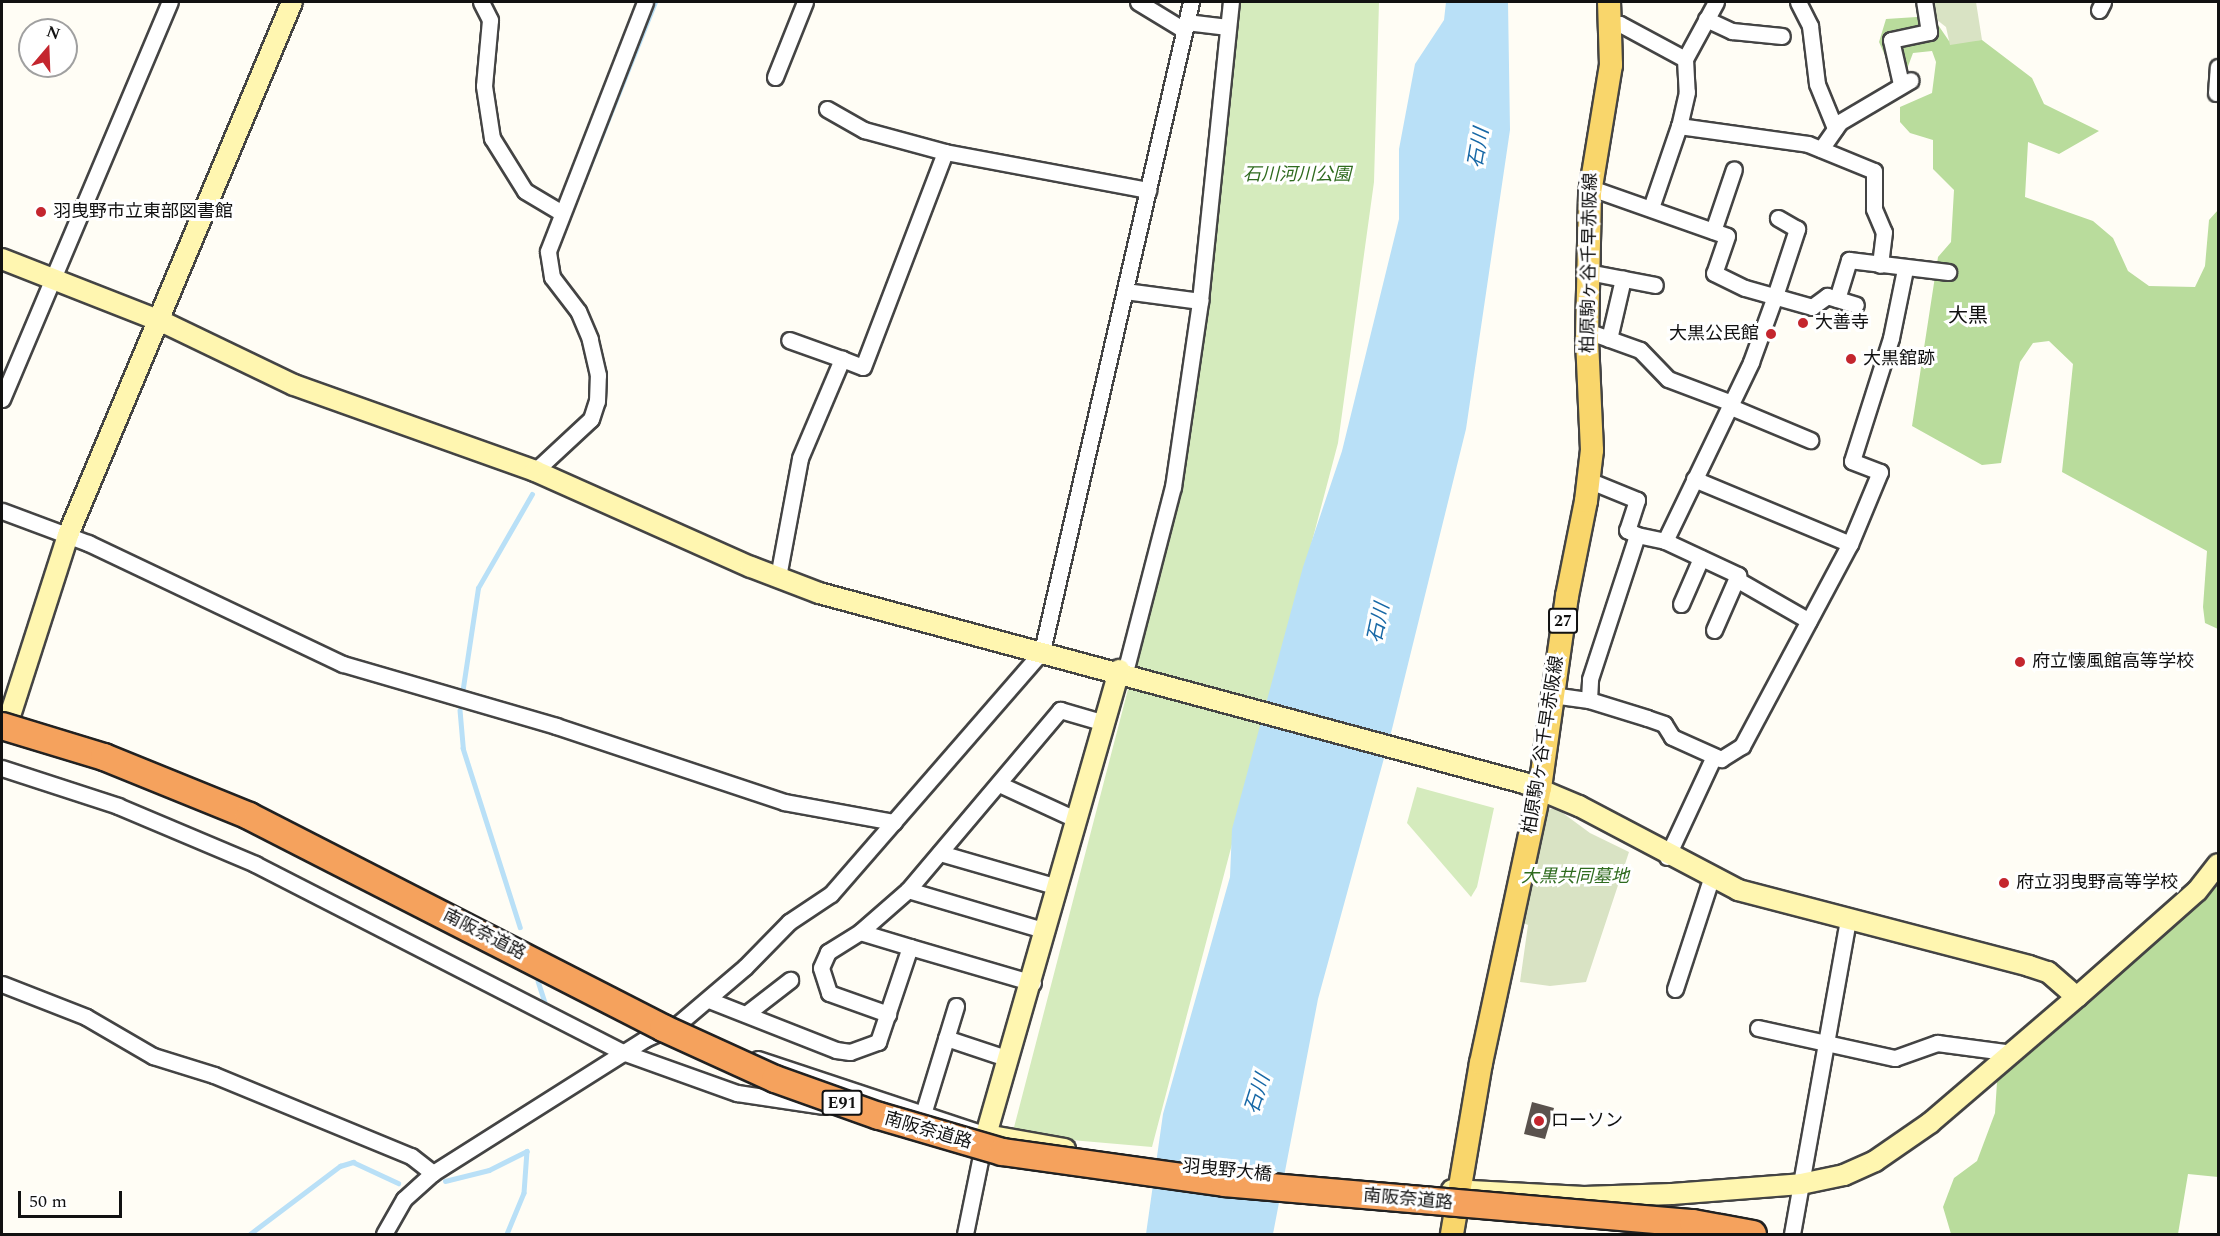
<!DOCTYPE html>
<meta charset="utf-8">
<style>
body{margin:0}
#map{position:relative;width:2220px;height:1236px;overflow:hidden;background:#fffdf5;font-family:Spectral,"Noto Sans JP",serif}
div>[style]{position:absolute}
[style*='--x']{left:calc(var(--x)*1px);top:calc(var(--y)*1px);width:calc(var(--w)*1px);rotate:calc(var(--a)*1deg)}
.green>*{inset:0;background:#d5ebbd}
.forest>*{inset:0;background:#b9dc9c}
.cemetery>*{inset:0;background:#d9e3c4}
.water>*{inset:0;background:#b9e0f7}
.stream>*{height:4.5px;margin:-2.25px;padding:0 2.25px;transform-origin:2.25px;border-radius:2.25px;background:#b9e0f7}
.building>*{inset:0;background:#5a524d}
.roads{filter:drop-shadow(2px 0 #444) drop-shadow(-2px 0 #444) drop-shadow(0 2px #444) drop-shadow(0 -2px #444)}
.street>*{height:15px;margin:-7.5px;padding:0 7.5px;transform-origin:7.5px;border-radius:7.5px;background:#fff}
.secondary>*{height:20px;margin:-10px;padding:0 10px;transform-origin:10px;border-radius:10px;background:#fff6b0}
.primary>*{height:22px;margin:-11px;padding:0 11px;transform-origin:11px;border-radius:11px;background:#f9d66b}
.bridges{filter:drop-shadow(2px 0 #222) drop-shadow(-2px 0 #222) drop-shadow(0 2px #222) drop-shadow(0 -2px #222)}
.highway-bridge>*{height:26px;margin:-13px;padding:0 13px;transform-origin:13px;border-radius:13px;background:#f5a25d}
.dots>*{width:16px;height:16px;translate:-50% -50%;box-sizing:border-box;border:3px solid #fff;border-radius:50%}
span{translate:-50% -50%;white-space:nowrap;text-align:center;line-height:1.15;-webkit-text-stroke:6px #fff;paint-order:stroke}
.shield-label span{padding:2px 4px;background:#fff;border:2px solid;border-radius:4px;-webkit-text-stroke-width:0}
.shield-label{font-size:16px;color:#111;font-weight:700}
.park-label{font-size:18px;color:#2f6b1f;font-style:italic}
.poi-label{font-size:18px;color:#111}
.left{translate:0 -50%;text-align:left}
.right{translate:-100% -50%;text-align:right}
.street-label{font-size:18px;color:#111}
.water-label{font-size:20px;color:#1768a6;font-style:italic}
.neighbourhood-label{font-size:20px;color:#111}
.frame{position:absolute;inset:0;border:3px solid #111;pointer-events:none}
.north{position:absolute;left:18px;top:18px;width:60px;height:60px;box-sizing:border-box;background:#fff;border:2px solid #a0a0a0;border-radius:50%;rotate:19deg;font-size:16px;font-weight:700;line-height:24px;text-align:center;color:#111}
.north::after{content:'';display:block;margin:auto;width:21px;height:27px;background:#c4262e;clip-path:polygon(50% 0,100% 100%,50% 72%,0 100%)}
.scale{position:absolute;left:18px;top:1191px;width:104px;height:27px;box-sizing:border-box;border:3px solid #111;border-top:0;padding-left:8px;font-size:18px;line-height:21px;white-space:nowrap;color:#111;-webkit-text-stroke:4px #fff;paint-order:stroke}
</style>
<div id="map">
<div class="green">
<i style="clip-path:polygon(1237px 2px,1379px 2px,1374px 182px,1338px 443px,1152px 1147px,1012px 1135px,1177px 501px,1211px 262px)"></i>
<i style="clip-path:polygon(1417px 787px,1494px 808px,1477px 887px,1471px 897px,1407px 823px)"></i>
</div>
<div class="forest">
<i style="clip-path:polygon(1932px 16px,1949px 41px,1982px 40px,2032px 78px,2044px 104px,2099px 131px,2059px 154px,2028px 142px,2025px 197px,2093px 221px,2113px 238px,2128px 271px,2149px 286px,2195px 287px,2205px 266px,2209px 220px,2218px 210px,2218px 629px,2205px 623px,2203px 607px,2207px 551px,2062px 472px,2073px 364px,2049px 341px,2033px 343px,2020px 362px,2001px 463px,1982px 465px,1912px 426px,1938px 257px,1951px 242px,1954px 190px,1933px 169px,1933px 140px,1910px 133px,1900px 122px,1900px 107px,1932px 93px,1936px 62px,1932px 51px,1913px 53px,1907px 69px,1891px 69px,1879px 42px,1886px 19px)"></i>
<i style="clip-path:polygon(2218px 881px,2218px 1177px,2188px 1174px,2178px 1234px,1951px 1234px,1943px 1207px,1954px 1178px,1977px 1161px,1995px 1113px,1997px 1082px)"></i>
</div>
<div class="cemetery">
<i style="clip-path:polygon(1929px 2px,1976px 2px,1982px 40px,1950px 45px,1946px 27px,1932px 16px)"></i>
<i style="clip-path:polygon(1556px 808px,1590px 833px,1629px 852px,1586px 982px,1550px 986px,1520px 982px,1528px 925px,1519px 921px,1547px 810px)"></i>
</div>
<div class="water">
<i style="clip-path:polygon(1446px 2px,1508px 2px,1510px 130px,1466px 429px,1392px 729px,1318px 999px,1273px 1234px,1146px 1234px,1163px 1114px,1230px 877px,1232px 829px,1303px 567px,1342px 451px,1399px 219px,1399px 149px,1415px 64px,1444px 20px)"></i>
</div>
<div class="stream">
<i style="--x:581;--y:187;--w:199;--a:-68.2"></i>
<i style="--x:565;--y:452;--w:33;--a:-41"></i>
<i style="--x:462;--y:694;--w:107;--a:-81.4"></i>
<i style="--x:478;--y:588;--w:108;--a:-60.1"></i>
<i style="--x:460;--y:710;--w:38;--a:85"></i>
<i style="--x:463;--y:748;--w:188;--a:72.3"></i>
<i style="--x:538;--y:981;--w:25;--a:72"></i>
<i style="--x:445;--y:1181;--w:45;--a:-14"></i>
<i style="--x:489;--y:1170;--w:42;--a:-26.6"></i>
<i style="--x:527;--y:1151;--w:42;--a:94.1"></i>
<i style="--x:524;--y:1193;--w:44;--a:112.5"></i>
<i style="--x:250;--y:1234;--w:113;--a:-37.1"></i>
<i style="--x:340;--y:1166;--w:14;--a:-17"></i>
<i style="--x:353;--y:1162;--w:50;--a:25"></i>
</div>
<div class="building">
<i style="clip-path:polygon(1532px 1102px,1554px 1108px,1545px 1139px,1524px 1134px)"></i>
</div>
<div class="roads">
<div class="street">
<i style="--x:481;--y:2;--w:20;--a:63"></i>
<i style="--x:490;--y:20;--w:66;--a:95.2"></i>
<i style="--x:484;--y:86;--w:53;--a:81.3"></i>
<i style="--x:492;--y:138;--w:62;--a:58.1"></i>
<i style="--x:525;--y:191;--w:43;--a:30.7"></i>
<i style="--x:1138;--y:2;--w:54;--a:31.3"></i>
<i style="--x:1798;--y:2;--w:27;--a:63"></i>
<i style="--x:1810;--y:26;--w:58;--a:83.1"></i>
<i style="--x:1817;--y:84;--w:48;--a:67.8"></i>
<i style="--x:2099;--y:10;--w:9;--a:-63"></i>
<i style="--x:1706;--y:19;--w:29;--a:25"></i>
<i style="--x:1732;--y:31;--w:50;--a:5.7"></i>
<i style="--x:1186;--y:22;--w:42;--a:6.8"></i>
<i style="--x:1613;--y:26;--w:7;--a:-16"></i>
<i style="--x:1620;--y:24;--w:74;--a:28.3"></i>
<i style="--x:1685;--y:59;--w:33;--a:87"></i>
<i style="--x:1687;--y:92;--w:35;--a:103"></i>
<i style="--x:1679;--y:126;--w:87;--a:108.9"></i>
<i style="--x:1685;--y:59;--w:65;--a:-61.5"></i>
<i style="--x:775;--y:77;--w:81;--a:-68.2"></i>
<i style="--x:1901;--y:84;--w:45;--a:-102.8"></i>
<i style="--x:1891;--y:40;--w:39;--a:-12"></i>
<i style="--x:1929;--y:32;--w:30;--a:-99"></i>
<i style="--x:2216;--y:93;--w:26;--a:-86"></i>
<i style="--x:827;--y:109;--w:43;--a:29.6"></i>
<i style="--x:864;--y:130;--w:84;--a:15.2"></i>
<i style="--x:945;--y:152;--w:207;--a:10.6"></i>
<i style="--x:1679;--y:126;--w:130;--a:7.9"></i>
<i style="--x:1808;--y:144;--w:71;--a:22.2"></i>
<i style="--x:1874;--y:171;--w:38;--a:90"></i>
<i style="--x:1874;--y:209;--w:25;--a:67"></i>
<i style="--x:1884;--y:232;--w:33;--a:97"></i>
<i style="--x:1821;--y:149;--w:33;--a:-55"></i>
<i style="--x:1840;--y:122;--w:82;--a:-30.6"></i>
<i style="--x:1591;--y:188;--w:144;--a:19.4"></i>
<i style="--x:1727;--y:236;--w:39;--a:109"></i>
<i style="--x:1714;--y:273;--w:34;--a:26"></i>
<i style="--x:1745;--y:288;--w:70;--a:15.8"></i>
<i style="--x:1812;--y:307;--w:19;--a:-36"></i>
<i style="--x:1827;--y:296;--w:30;--a:17"></i>
<i style="--x:1713;--y:231;--w:65;--a:-71.3"></i>
<i style="--x:1588;--y:272;--w:68;--a:11"></i>
<i style="--x:1125;--y:291;--w:76;--a:7.6"></i>
<i style="--x:1837;--y:299;--w:41;--a:-72.9"></i>
<i style="--x:1849;--y:260;--w:100;--a:6.9"></i>
<i style="--x:1587;--y:331;--w:56;--a:19.7"></i>
<i style="--x:1640;--y:350;--w:40;--a:46"></i>
<i style="--x:1668;--y:379;--w:68;--a:20.6"></i>
<i style="--x:1609;--y:339;--w:62;--a:-76.9"></i>
<i style="--x:842;--y:359;--w:22;--a:21"></i>
<i style="--x:863;--y:367;--w:230;--a:-69.1"></i>
<i style="--x:2;--y:399;--w:431;--a:-67.1"></i>
<i style="--x:1731;--y:407;--w:86;--a:22.7"></i>
<i style="--x:535;--y:471;--w:76;--a:-42.9"></i>
<i style="--x:591;--y:419;--w:19;--a:-72"></i>
<i style="--x:597;--y:401;--w:26;--a:-88"></i>
<i style="--x:598;--y:375;--w:37;--a:-103"></i>
<i style="--x:590;--y:339;--w:30;--a:-113"></i>
<i style="--x:578;--y:311;--w:43;--a:-127.4"></i>
<i style="--x:552;--y:277;--w:26;--a:-99"></i>
<i style="--x:548;--y:251;--w:267;--a:-68.7"></i>
<i style="--x:1694;--y:479;--w:169;--a:22.6"></i>
<i style="--x:1588;--y:480;--w:53;--a:22.2"></i>
<i style="--x:1637;--y:500;--w:32;--a:108"></i>
<i style="--x:1627;--y:530;--w:11;--a:27"></i>
<i style="--x:2;--y:511;--w:92;--a:20.4"></i>
<i style="--x:88;--y:543;--w:282;--a:25.4"></i>
<i style="--x:343;--y:664;--w:222;--a:16.2"></i>
<i style="--x:556;--y:726;--w:240;--a:18.4"></i>
<i style="--x:784;--y:802;--w:112;--a:10.3"></i>
<i style="--x:1665;--y:541;--w:199;--a:-64.3"></i>
<i style="--x:1751;--y:362;--w:70;--a:-70"></i>
<i style="--x:1775;--y:296;--w:71;--a:-71.8"></i>
<i style="--x:1797;--y:229;--w:22;--a:-150"></i>
<i style="--x:778;--y:577;--w:121;--a:-79.5"></i>
<i style="--x:800;--y:458;--w:108;--a:-67"></i>
<i style="--x:842;--y:359;--w:56;--a:-160.3"></i>
<i style="--x:1736;--y:579;--w:84;--a:29.9"></i>
<i style="--x:1681;--y:604;--w:50;--a:-66.5"></i>
<i style="--x:1125;--y:672;--w:191;--a:-75.5"></i>
<i style="--x:1173;--y:487;--w:188;--a:-81.7"></i>
<i style="--x:1200;--y:301;--w:301;--a:-84.1"></i>
<i style="--x:1552;--y:695;--w:37;--a:8"></i>
<i style="--x:1589;--y:700;--w:61;--a:17.2"></i>
<i style="--x:1647;--y:718;--w:18;--a:19"></i>
<i style="--x:1664;--y:724;--w:15;--a:58"></i>
<i style="--x:1672;--y:737;--w:54;--a:24.2"></i>
<i style="--x:1721;--y:759;--w:25;--a:-32"></i>
<i style="--x:1742;--y:746;--w:229;--a:-61.9"></i>
<i style="--x:1850;--y:544;--w:78;--a:-67.4"></i>
<i style="--x:1880;--y:472;--w:30;--a:-159"></i>
<i style="--x:1852;--y:461;--w:129;--a:-72.4"></i>
<i style="--x:1891;--y:338;--w:70;--a:-78.5"></i>
<i style="--x:1589;--y:700;--w:21;--a:-87"></i>
<i style="--x:1590;--y:679;--w:151;--a:-71.9"></i>
<i style="--x:1637;--y:535;--w:29;--a:12"></i>
<i style="--x:1665;--y:541;--w:81;--a:25"></i>
<i style="--x:1738;--y:575;--w:60;--a:113.6"></i>
<i style="--x:2;--y:768;--w:122;--a:18.1"></i>
<i style="--x:118;--y:806;--w:149;--a:22.9"></i>
<i style="--x:255;--y:864;--w:415;--a:27.1"></i>
<i style="--x:625;--y:1053;--w:119;--a:19.7"></i>
<i style="--x:737;--y:1093;--w:88;--a:8.5"></i>
<i style="--x:999;--y:784;--w:84;--a:24.7"></i>
<i style="--x:940;--y:853;--w:123;--a:16.1"></i>
<i style="--x:1667;--y:857;--w:111;--a:-65"></i>
<i style="--x:908;--y:890;--w:144;--a:16.5"></i>
<i style="--x:860;--y:932;--w:38;--a:148"></i>
<i style="--x:828;--y:952;--w:17;--a:114"></i>
<i style="--x:821;--y:968;--w:26;--a:72"></i>
<i style="--x:829;--y:993;--w:63;--a:19.6"></i>
<i style="--x:910;--y:947;--w:128;--a:16.3"></i>
<i style="--x:2;--y:984;--w:90;--a:21.4"></i>
<i style="--x:86;--y:1017;--w:78;--a:30.2"></i>
<i style="--x:153;--y:1056;--w:64;--a:17.3"></i>
<i style="--x:214;--y:1075;--w:213;--a:22.4"></i>
<i style="--x:411;--y:1156;--w:28;--a:38"></i>
<i style="--x:1675;--y:989;--w:116;--a:-71.9"></i>
<i style="--x:709;--y:1000;--w:136;--a:21.5"></i>
<i style="--x:836;--y:1050;--w:14;--a:8"></i>
<i style="--x:850;--y:1052;--w:30;--a:-20"></i>
<i style="--x:878;--y:1042;--w:100;--a:-71.4"></i>
<i style="--x:910;--y:947;--w:52;--a:-163.3"></i>
<i style="--x:860;--y:932;--w:64;--a:-41.2"></i>
<i style="--x:908;--y:890;--w:236;--a:-49.8"></i>
<i style="--x:1060;--y:710;--w:43;--a:16.3"></i>
<i style="--x:746;--y:1014;--w:56;--a:-37.7"></i>
<i style="--x:1758;--y:1028;--w:140;--a:12.4"></i>
<i style="--x:1895;--y:1058;--w:45;--a:-19.7"></i>
<i style="--x:1937;--y:1043;--w:76;--a:7.6"></i>
<i style="--x:946;--y:1038;--w:66;--a:18.4"></i>
<i style="--x:758;--y:1059;--w:231;--a:18.4"></i>
<i style="--x:923;--y:1114;--w:113;--a:-73"></i>
<i style="--x:384;--y:1234;--w:40;--a:-60.3"></i>
<i style="--x:404;--y:1199;--w:39;--a:-42"></i>
<i style="--x:433;--y:1173;--w:251;--a:-32.3"></i>
<i style="--x:645;--y:1039;--w:36;--a:-24"></i>
<i style="--x:678;--y:1024;--w:88;--a:-40.4"></i>
<i style="--x:745;--y:967;--w:63;--a:-45.6"></i>
<i style="--x:789;--y:922;--w:50;--a:-33.7"></i>
<i style="--x:831;--y:894;--w:322;--a:-49"></i>
<i style="--x:1042;--y:651;--w:666;--a:-77.07"></i>
<i style="--x:965;--y:1234;--w:95;--a:-78.5"></i>
<i style="--x:1792;--y:1234;--w:320;--a:-79.9"></i>
</div>
<div class="secondary">
<i style="--x:2;--y:259;--w:173;--a:21.4"></i>
<i style="--x:163;--y:322;--w:145;--a:25.7"></i>
<i style="--x:294;--y:385;--w:256;--a:19.6"></i>
<i style="--x:535;--y:471;--w:236;--a:24"></i>
<i style="--x:751;--y:567;--w:73;--a:20.9"></i>
<i style="--x:819;--y:593;--w:730;--a:15.08"></i>
<i style="--x:1524;--y:783;--w:60;--a:22.7"></i>
<i style="--x:1579;--y:806;--w:180;--a:27.8"></i>
<i style="--x:1738;--y:890;--w:301;--a:14.6"></i>
<i style="--x:2029;--y:966;--w:20;--a:18"></i>
<i style="--x:2048;--y:972;--w:38;--a:41"></i>
<i style="--x:2077;--y:997;--w:160;--a:-41.5"></i>
<i style="--x:2197;--y:891;--w:34;--a:-52"></i>
<i style="--x:9;--y:719;--w:193;--a:-72.2"></i>
<i style="--x:68;--y:535;--w:578;--a:-67.2"></i>
<i style="--x:1065;--y:1149;--w:80;--a:-170"></i>
<i style="--x:986;--y:1135;--w:484;--a:-74"></i>
<i style="--x:1452;--y:1190;--w:132;--a:3"></i>
<i style="--x:1584;--y:1197;--w:88;--a:-2"></i>
<i style="--x:1672;--y:1194;--w:129;--a:-4.4"></i>
<i style="--x:1801;--y:1184;--w:44;--a:-11.8"></i>
<i style="--x:1844;--y:1175;--w:34;--a:-24"></i>
<i style="--x:1875;--y:1161;--w:67;--a:-34.6"></i>
<i style="--x:1930;--y:1123;--w:194;--a:-40.6"></i>
</div>
<div class="primary">
<i style="--x:1452;--y:1234;--w:173;--a:-80.4"></i>
<i style="--x:1481;--y:1063;--w:281;--a:-77.9"></i>
<i style="--x:1540;--y:788;--w:194;--a:-82"></i>
<i style="--x:1567;--y:596;--w:97;--a:-78.7"></i>
<i style="--x:1586;--y:501;--w:51;--a:-83.3"></i>
<i style="--x:1592;--y:450;--w:112;--a:-92.6"></i>
<i style="--x:1587;--y:338;--w:145;--a:-88.8"></i>
<i style="--x:1590;--y:193;--w:130;--a:-80.7"></i>
<i style="--x:1611;--y:65;--w:63;--a:-91.8"></i>
</div>
</div>
<div class="bridges">
<div class="highway-bridge">
<i style="--x:2;--y:726;--w:107;--a:16.9"></i>
<i style="--x:104;--y:757;--w:157;--a:22.1"></i>
<i style="--x:249;--y:816;--w:465;--a:27.1"></i>
<i style="--x:663;--y:1028;--w:123;--a:24.5"></i>
<i style="--x:775;--y:1079;--w:110;--a:19.6"></i>
<i style="--x:879;--y:1116;--w:128;--a:16.3"></i>
<i style="--x:1002;--y:1152;--w:224;--a:7.9"></i>
<i style="--x:1224;--y:1183;--w:471;--a:4.9"></i>
<i style="--x:1693;--y:1223;--w:61;--a:10.4"></i>
</div>
</div>
<div class="dots">
<i style="left:41px;top:212px;background:#c4262e"></i>
<i style="left:1803px;top:323px;background:#c4262e"></i>
<i style="left:1771px;top:334px;background:#c4262e"></i>
<i style="left:1851px;top:359px;background:#c4262e"></i>
<i style="left:2020px;top:662px;background:#c4262e"></i>
<i style="left:2004px;top:883px;background:#c4262e"></i>
<i style="left:1539px;top:1121px;background:#c4262e"></i>
</div>
<div class="shield-label">
<span style="left:1563px;top:621px">27</span>
<span style="left:842px;top:1103px">E91</span>
</div>
<div class="park-label">
<span style="left:1297px;top:175px">石川河川公園</span>
<span style="left:1575px;top:877px">大黒共同墓地</span>
</div>
<div class="poi-label">
<span class="left" style="left:53px;top:212px">羽曳野市立東部図書館</span>
<span class="left" style="left:1815px;top:323px">大善寺</span>
<span class="right" style="left:1759px;top:334px">大黒公民館</span>
<span class="left" style="left:1863px;top:359px">大黒舘跡</span>
<span class="left" style="left:2032px;top:662px">府立懐風館高等学校</span>
<span class="left" style="left:2016px;top:883px">府立羽曳野高等学校</span>
<span class="left" style="left:1551px;top:1121px">ローソン</span>
</div>
<div class="street-label">
<span style="left:1590px;top:263px;rotate:-89deg">柏原駒ヶ谷千早赤阪線</span>
<span style="left:1544px;top:745px;rotate:-81deg">柏原駒ヶ谷千早赤阪線</span>
<span style="left:484px;top:935px;rotate:27deg">南阪奈道路</span>
<span style="left:928px;top:1131px;rotate:16deg">南阪奈道路</span>
<span style="left:1227px;top:1171px;rotate:6deg">羽曳野大橋</span>
<span style="left:1408px;top:1200px;rotate:5deg">南阪奈道路</span>
</div>
<div class="water-label">
<span style="left:1479px;top:148px;rotate:-80deg">石川</span>
<span style="left:1379px;top:623px;rotate:-78deg">石川</span>
<span style="left:1258px;top:1094px;rotate:-72deg">石川</span>
</div>
<div class="neighbourhood-label">
<span style="left:1968px;top:316px">大黒</span>
</div>
<div class="frame"></div>
<div class="north">N</div>
<div class="scale">50 m</div>
</div>
